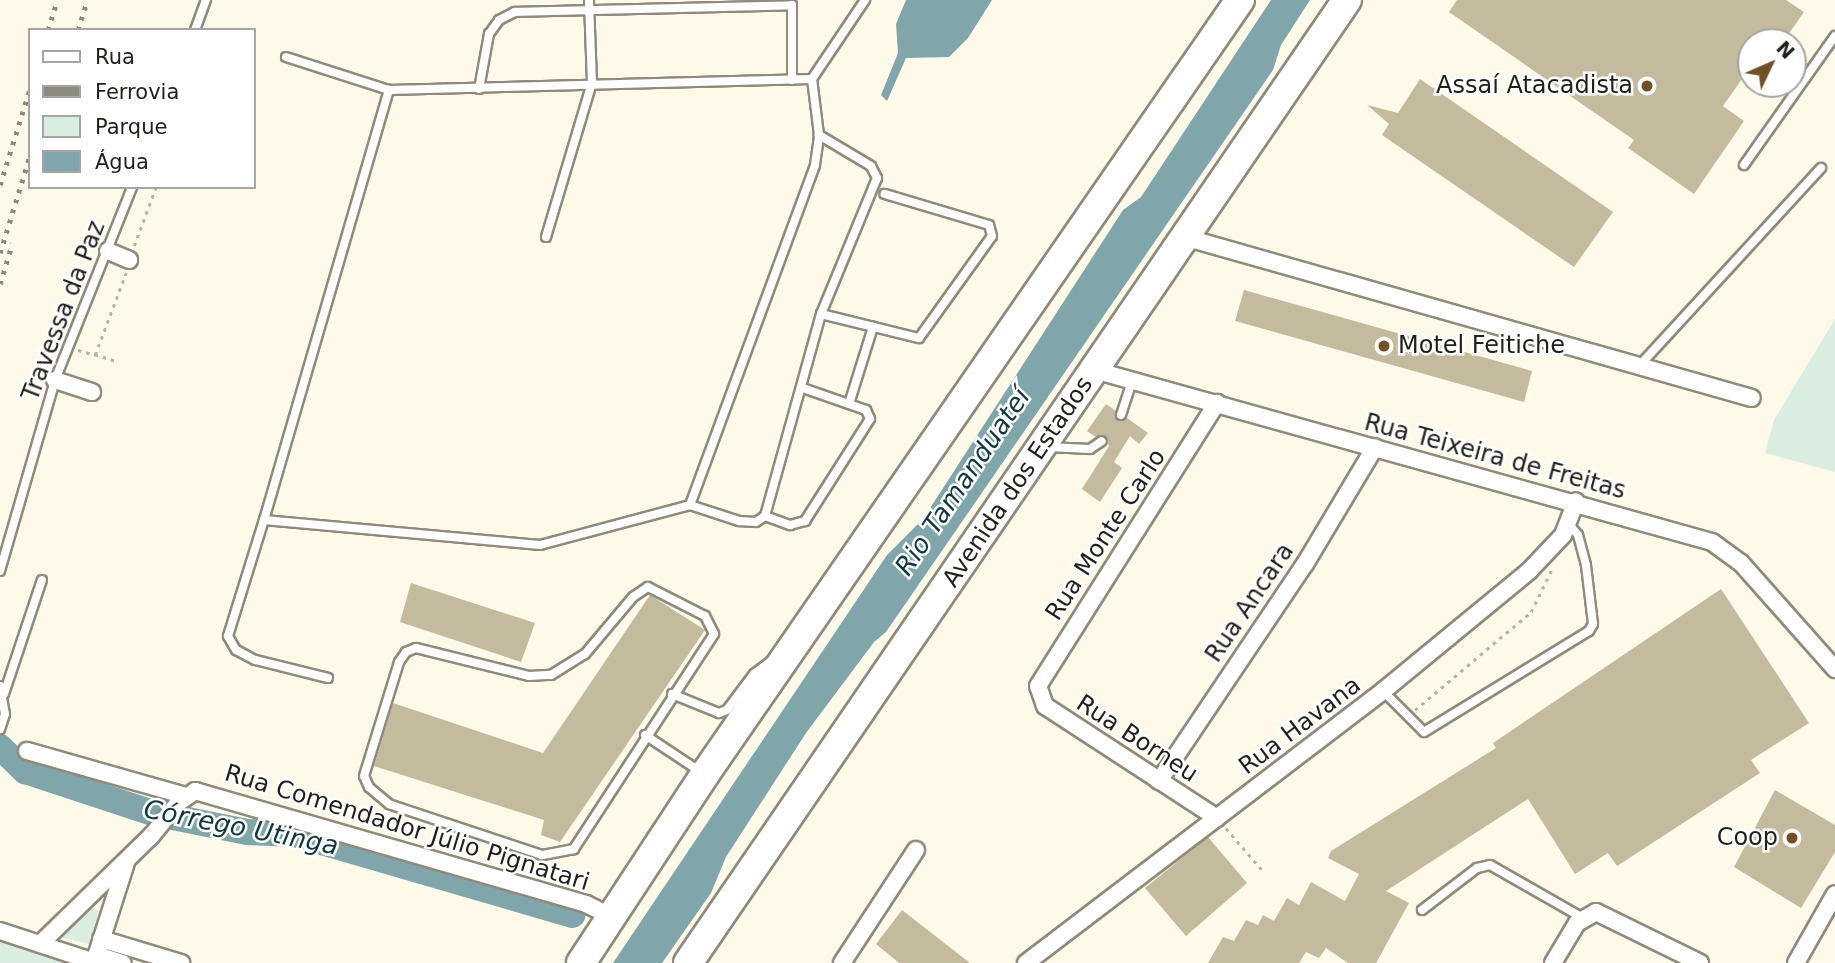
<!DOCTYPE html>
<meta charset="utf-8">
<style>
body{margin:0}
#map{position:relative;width:1835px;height:963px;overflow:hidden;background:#fef9e9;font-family:"DejaVu Sans",sans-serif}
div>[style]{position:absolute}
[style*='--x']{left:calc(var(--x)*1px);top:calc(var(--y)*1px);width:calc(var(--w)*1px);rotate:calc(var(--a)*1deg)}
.green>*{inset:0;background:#d9ede0}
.water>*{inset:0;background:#80a5ab}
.river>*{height:26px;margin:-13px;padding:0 13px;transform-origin:13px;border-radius:13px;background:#80a5ab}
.building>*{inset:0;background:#c4ba9d}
.path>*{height:2.5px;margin-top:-1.25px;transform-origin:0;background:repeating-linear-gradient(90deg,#b7b3a6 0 3.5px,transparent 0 8.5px)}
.roads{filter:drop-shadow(2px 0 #8f8a7b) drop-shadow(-2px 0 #8f8a7b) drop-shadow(0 2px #8f8a7b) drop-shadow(0 -2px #8f8a7b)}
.lane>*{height:8px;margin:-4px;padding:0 4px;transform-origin:4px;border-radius:4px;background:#fff}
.street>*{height:16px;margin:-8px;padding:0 8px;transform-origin:8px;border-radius:8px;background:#fff}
.highway>*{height:28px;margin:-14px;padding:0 14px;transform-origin:14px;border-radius:14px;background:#fff}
.rail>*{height:4.5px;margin-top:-2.25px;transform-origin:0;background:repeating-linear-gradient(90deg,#8c897f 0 3.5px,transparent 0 10.5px)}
.dots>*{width:19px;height:19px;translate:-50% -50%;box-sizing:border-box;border:4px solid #fff;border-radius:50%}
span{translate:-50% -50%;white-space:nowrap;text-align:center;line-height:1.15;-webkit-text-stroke:5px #fff;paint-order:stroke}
.poi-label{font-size:24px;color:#211f1a}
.right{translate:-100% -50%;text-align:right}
.left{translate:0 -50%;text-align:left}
.street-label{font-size:24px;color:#211f1a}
.water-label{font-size:26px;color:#11363c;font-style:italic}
.legend{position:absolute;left:28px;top:28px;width:228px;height:161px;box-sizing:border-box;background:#fff;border:2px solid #a6a5a3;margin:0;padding:9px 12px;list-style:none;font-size:21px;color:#211f1a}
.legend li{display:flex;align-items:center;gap:14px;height:35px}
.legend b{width:35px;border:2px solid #a6a5a3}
.north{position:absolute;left:1737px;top:28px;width:70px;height:70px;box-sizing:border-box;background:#fff;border:2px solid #a6a5a3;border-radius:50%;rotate:46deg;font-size:19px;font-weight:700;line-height:28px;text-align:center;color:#211f1a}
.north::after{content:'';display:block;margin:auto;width:24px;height:32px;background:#714f27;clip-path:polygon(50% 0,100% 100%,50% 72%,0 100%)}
</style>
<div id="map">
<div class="green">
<i style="clip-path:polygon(1835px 319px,1835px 472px,1765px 453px,1774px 420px)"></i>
<i style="clip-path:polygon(89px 906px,99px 911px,89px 944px,60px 937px)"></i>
<i style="clip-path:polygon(0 940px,66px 963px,0 963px)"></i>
</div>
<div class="water">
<i style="clip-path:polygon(906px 0,992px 0,968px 38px,949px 57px,906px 58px,887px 101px,881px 95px,898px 53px,896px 24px)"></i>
<i style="clip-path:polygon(1271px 0,1310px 0,1281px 45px,1273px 70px,886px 632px,874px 642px,806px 733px,726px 857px,711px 893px,662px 963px,613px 963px,887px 555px,923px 519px,1123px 210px,1141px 197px)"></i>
</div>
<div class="river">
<i style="--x:0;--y:747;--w:35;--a:44"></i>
<i style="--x:25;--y:771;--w:135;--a:18.2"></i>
<i style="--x:153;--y:813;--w:96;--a:11.4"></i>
<i style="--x:247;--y:832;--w:47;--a:2.4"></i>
<i style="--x:294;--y:834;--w:290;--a:16.2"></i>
</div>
<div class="building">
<i style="clip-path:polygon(1457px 0,1786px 0,1804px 12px,1783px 42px,1751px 42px,1751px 66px,1723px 106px,1744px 121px,1694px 194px,1628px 148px,1634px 140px,1449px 12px)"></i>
<i style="clip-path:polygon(1420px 79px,1613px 212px,1574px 267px,1382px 135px,1389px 124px,1367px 105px,1398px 113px)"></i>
<i style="clip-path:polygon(1244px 290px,1532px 371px,1524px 402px,1235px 321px)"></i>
<i style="clip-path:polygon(1106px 404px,1116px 411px,1117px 420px,1127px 418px,1148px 433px,1139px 444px,1130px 436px,1114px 462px,1122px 468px,1100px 502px,1082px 489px,1109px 446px,1105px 436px,1096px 437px,1087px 431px)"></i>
<i style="clip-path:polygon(411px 583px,535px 623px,521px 662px,400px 622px)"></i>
<i style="clip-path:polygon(1721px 589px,1809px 723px,1751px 760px,1760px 773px,1617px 866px,1608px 853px,1575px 874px,1528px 799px,1386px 891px,1409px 903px,1376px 963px,1348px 963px,1326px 948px,1319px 958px,1306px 952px,1299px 963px,1208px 963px,1223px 937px,1234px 941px,1246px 920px,1258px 925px,1263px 915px,1274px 921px,1287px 898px,1299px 905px,1311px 882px,1345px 901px,1359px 874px,1328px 858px,1331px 851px,1496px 748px,1493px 743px)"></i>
<i style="clip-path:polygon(650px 595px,705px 630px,560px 842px,541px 835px,544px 820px,374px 766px,393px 703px,543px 753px)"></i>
<i style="clip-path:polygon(1775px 790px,1835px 825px,1835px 852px,1801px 908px,1734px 867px)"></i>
<i style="clip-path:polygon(1208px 837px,1247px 883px,1186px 936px,1145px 888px)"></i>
<i style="clip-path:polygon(902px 910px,970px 963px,899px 963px,876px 944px)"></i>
</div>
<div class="path">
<i style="--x:134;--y:246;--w:63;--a:-69.6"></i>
<i style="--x:78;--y:350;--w:18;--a:16"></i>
<i style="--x:114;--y:361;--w:20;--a:-162"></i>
<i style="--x:95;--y:355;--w:88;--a:-69.3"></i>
<i style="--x:1415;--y:710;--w:152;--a:-40.2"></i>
<i style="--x:1531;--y:612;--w:48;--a:-64"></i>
<i style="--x:1226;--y:828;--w:57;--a:49.3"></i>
</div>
<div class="roads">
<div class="lane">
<i style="--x:195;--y:30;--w:32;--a:-70"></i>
<i style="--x:286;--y:57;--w:108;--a:17.8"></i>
<i style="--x:389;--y:90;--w:423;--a:-1.5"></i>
<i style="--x:479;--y:89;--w:56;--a:-79.7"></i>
<i style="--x:489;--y:34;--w:17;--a:-54"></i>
<i style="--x:499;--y:20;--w:18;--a:-27"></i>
<i style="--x:515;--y:12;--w:277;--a:-1.4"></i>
<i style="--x:792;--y:5;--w:75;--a:90"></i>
<i style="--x:1744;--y:165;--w:158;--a:-54.8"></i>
<i style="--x:546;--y:237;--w:161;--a:-73.4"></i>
<i style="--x:592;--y:83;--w:83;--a:-92.1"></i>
<i style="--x:821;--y:314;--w:101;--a:13.8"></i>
<i style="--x:919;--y:338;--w:125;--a:-54.4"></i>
<i style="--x:992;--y:236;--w:11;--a:-105"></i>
<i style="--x:989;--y:225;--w:109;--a:-163.4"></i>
<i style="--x:1639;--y:366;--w:269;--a:-47.4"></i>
<i style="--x:849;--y:404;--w:81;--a:-72.7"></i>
<i style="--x:1121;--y:415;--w:36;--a:-72"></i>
<i style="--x:1048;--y:447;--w:42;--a:2.7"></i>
<i style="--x:1090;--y:449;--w:14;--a:-34"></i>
<i style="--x:690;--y:505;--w:52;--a:18.1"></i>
<i style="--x:739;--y:521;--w:17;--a:3"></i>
<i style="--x:756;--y:522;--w:11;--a:-34"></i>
<i style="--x:765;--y:516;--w:210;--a:-74.5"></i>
<i style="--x:821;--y:314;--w:147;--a:-67.6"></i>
<i style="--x:877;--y:178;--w:13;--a:-117"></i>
<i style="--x:871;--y:166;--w:61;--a:-149.2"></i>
<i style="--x:765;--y:516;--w:27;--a:20"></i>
<i style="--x:790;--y:525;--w:16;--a:-15"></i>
<i style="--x:805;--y:521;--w:121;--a:-57.5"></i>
<i style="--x:870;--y:419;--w:10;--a:-114"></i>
<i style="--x:866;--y:410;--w:67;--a:-160.8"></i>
<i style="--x:264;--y:520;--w:448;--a:-73.8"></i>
<i style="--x:0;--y:571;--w:199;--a:-73.9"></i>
<i style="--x:55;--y:380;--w:208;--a:-68.2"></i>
<i style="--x:648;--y:587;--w:64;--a:27"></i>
<i style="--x:705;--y:616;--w:20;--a:63"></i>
<i style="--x:714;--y:634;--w:257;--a:123.1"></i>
<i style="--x:574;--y:849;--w:33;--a:169"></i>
<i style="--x:542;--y:855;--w:161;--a:-161.6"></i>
<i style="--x:389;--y:804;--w:26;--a:-140"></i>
<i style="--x:369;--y:787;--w:12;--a:-114"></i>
<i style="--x:364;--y:776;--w:119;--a:-72.9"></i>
<i style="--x:399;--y:662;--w:12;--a:-55"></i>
<i style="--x:406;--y:652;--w:11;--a:-22"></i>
<i style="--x:416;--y:648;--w:116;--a:13.9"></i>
<i style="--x:529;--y:676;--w:22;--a:-3"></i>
<i style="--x:551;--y:675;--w:40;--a:-32"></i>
<i style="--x:585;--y:654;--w:75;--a:-49.9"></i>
<i style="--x:633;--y:597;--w:18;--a:-34"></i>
<i style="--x:328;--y:678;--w:75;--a:-166.1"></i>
<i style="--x:255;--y:660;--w:21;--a:-152"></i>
<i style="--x:236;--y:650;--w:16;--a:-120"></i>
<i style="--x:228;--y:636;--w:121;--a:-72.8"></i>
<i style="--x:264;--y:520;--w:277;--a:5.2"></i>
<i style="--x:540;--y:545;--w:155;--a:-14.9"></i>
<i style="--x:690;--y:505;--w:362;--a:-69.8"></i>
<i style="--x:815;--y:165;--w:30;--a:-82"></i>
<i style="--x:819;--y:135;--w:56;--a:-97.1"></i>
<i style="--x:812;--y:79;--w:95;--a:-56.1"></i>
<i style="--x:0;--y:686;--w:28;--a:80"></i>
<i style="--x:5;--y:714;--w:16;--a:108"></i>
<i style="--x:1383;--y:691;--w:58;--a:45"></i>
<i style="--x:1424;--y:732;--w:193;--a:-31.5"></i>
<i style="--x:1589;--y:631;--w:8;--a:-60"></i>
<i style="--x:1593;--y:624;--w:59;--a:-96.8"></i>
<i style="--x:1586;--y:565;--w:31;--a:-105"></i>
<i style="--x:1578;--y:535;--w:16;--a:-130"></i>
<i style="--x:4;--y:694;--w:120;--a:-71.6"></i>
<i style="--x:672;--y:694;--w:51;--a:22"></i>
<i style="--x:719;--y:713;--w:9;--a:-21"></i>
<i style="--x:727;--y:710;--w:45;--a:-53.1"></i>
<i style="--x:754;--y:674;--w:20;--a:-37"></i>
<i style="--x:645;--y:735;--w:67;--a:33.5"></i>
<i style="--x:1422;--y:910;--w:69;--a:-37.4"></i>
<i style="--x:1477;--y:868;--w:13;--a:-13"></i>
<i style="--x:1490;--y:865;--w:107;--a:29.7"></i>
</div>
<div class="street">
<i style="--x:1184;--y:237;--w:590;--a:15.83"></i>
<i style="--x:108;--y:251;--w:23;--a:23"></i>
<i style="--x:1094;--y:370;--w:641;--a:15.55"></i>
<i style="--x:1712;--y:542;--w:36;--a:36"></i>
<i style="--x:1741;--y:563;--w:142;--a:48.4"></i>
<i style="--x:55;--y:380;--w:39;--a:18"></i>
<i style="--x:27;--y:751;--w:165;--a:15.8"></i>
<i style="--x:1159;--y:781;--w:262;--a:-56.1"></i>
<i style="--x:1305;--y:564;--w:136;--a:-59.1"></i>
<i style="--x:1217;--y:818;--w:205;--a:-146.9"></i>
<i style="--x:1045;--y:706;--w:21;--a:-109"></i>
<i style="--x:1038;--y:686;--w:335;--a:-57.7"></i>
<i style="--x:0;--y:931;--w:100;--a:18.1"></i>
<i style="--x:101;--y:939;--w:84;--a:16.7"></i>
<i style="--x:40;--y:944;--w:156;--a:-44.2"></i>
<i style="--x:152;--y:835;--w:41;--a:-50.9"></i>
<i style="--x:178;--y:803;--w:21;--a:-35"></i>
<i style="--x:195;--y:791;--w:407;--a:16.1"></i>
<i style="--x:586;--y:904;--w:30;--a:26"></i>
<i style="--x:96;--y:955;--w:28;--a:17"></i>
<i style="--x:94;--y:963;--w:105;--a:-72.3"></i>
<i style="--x:842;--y:963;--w:135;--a:-56.8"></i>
<i style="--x:1026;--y:963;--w:449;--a:-37.3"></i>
<i style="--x:1383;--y:691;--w:189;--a:-39.4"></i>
<i style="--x:1529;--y:571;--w:50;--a:-46.6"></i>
<i style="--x:1563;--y:535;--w:36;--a:-69"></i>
<i style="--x:1553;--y:963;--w:47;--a:-59"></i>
<i style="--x:1577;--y:923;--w:22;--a:-30"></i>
<i style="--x:1596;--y:912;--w:116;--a:26.1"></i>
<i style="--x:1796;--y:963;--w:79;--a:-60.5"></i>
</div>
<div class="highway">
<i style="--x:581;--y:963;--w:226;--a:-56.7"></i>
<i style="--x:705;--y:774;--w:941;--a:-55.35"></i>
<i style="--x:688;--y:963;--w:1167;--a:-55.62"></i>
</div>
</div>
<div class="rail">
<i style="--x:48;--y:30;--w:31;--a:-73"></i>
<i style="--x:78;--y:30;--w:31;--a:-73"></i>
<i style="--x:0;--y:185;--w:102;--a:-72.8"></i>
<i style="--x:0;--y:253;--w:102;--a:-73"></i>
<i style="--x:0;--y:284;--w:42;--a:-73.3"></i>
</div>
<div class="dots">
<i style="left:1647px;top:86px;background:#714f27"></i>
<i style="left:1384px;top:346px;background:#714f27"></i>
<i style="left:1792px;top:838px;background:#714f27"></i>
</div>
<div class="poi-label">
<span class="right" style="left:1633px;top:86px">Assaí Atacadista</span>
<span class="left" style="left:1398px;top:346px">Motel Feitiche</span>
<span class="right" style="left:1778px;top:838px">Coop</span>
</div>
<div class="street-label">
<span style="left:64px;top:311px;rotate:-69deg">Travessa da Paz</span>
<span style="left:1495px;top:457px;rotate:15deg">Rua Teixeira de Freitas</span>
<span style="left:1018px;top:482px;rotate:-56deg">Avenida dos Estados</span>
<span style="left:1106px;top:535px;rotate:-57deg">Rua Monte Carlo</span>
<span style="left:1250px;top:603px;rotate:-56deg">Rua Ancara</span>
<span style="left:1300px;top:726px;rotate:-37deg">Rua Havana</span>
<span style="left:1137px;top:739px;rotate:33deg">Rua Borneu</span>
<span style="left:407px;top:828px;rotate:17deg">Rua Comendador Júlio Pignatari</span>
</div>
<div class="water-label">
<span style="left:963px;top:482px;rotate:-56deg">Rio Tamanduateí</span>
<span style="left:241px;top:828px;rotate:11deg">Córrego Utinga</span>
</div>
<ul class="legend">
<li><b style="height:9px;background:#fff"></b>Rua</li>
<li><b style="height:9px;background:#8c897f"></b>Ferrovia</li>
<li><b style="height:19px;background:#d9ede0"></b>Parque</li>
<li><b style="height:19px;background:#80a5ab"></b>Água</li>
</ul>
<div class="north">N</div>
</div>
